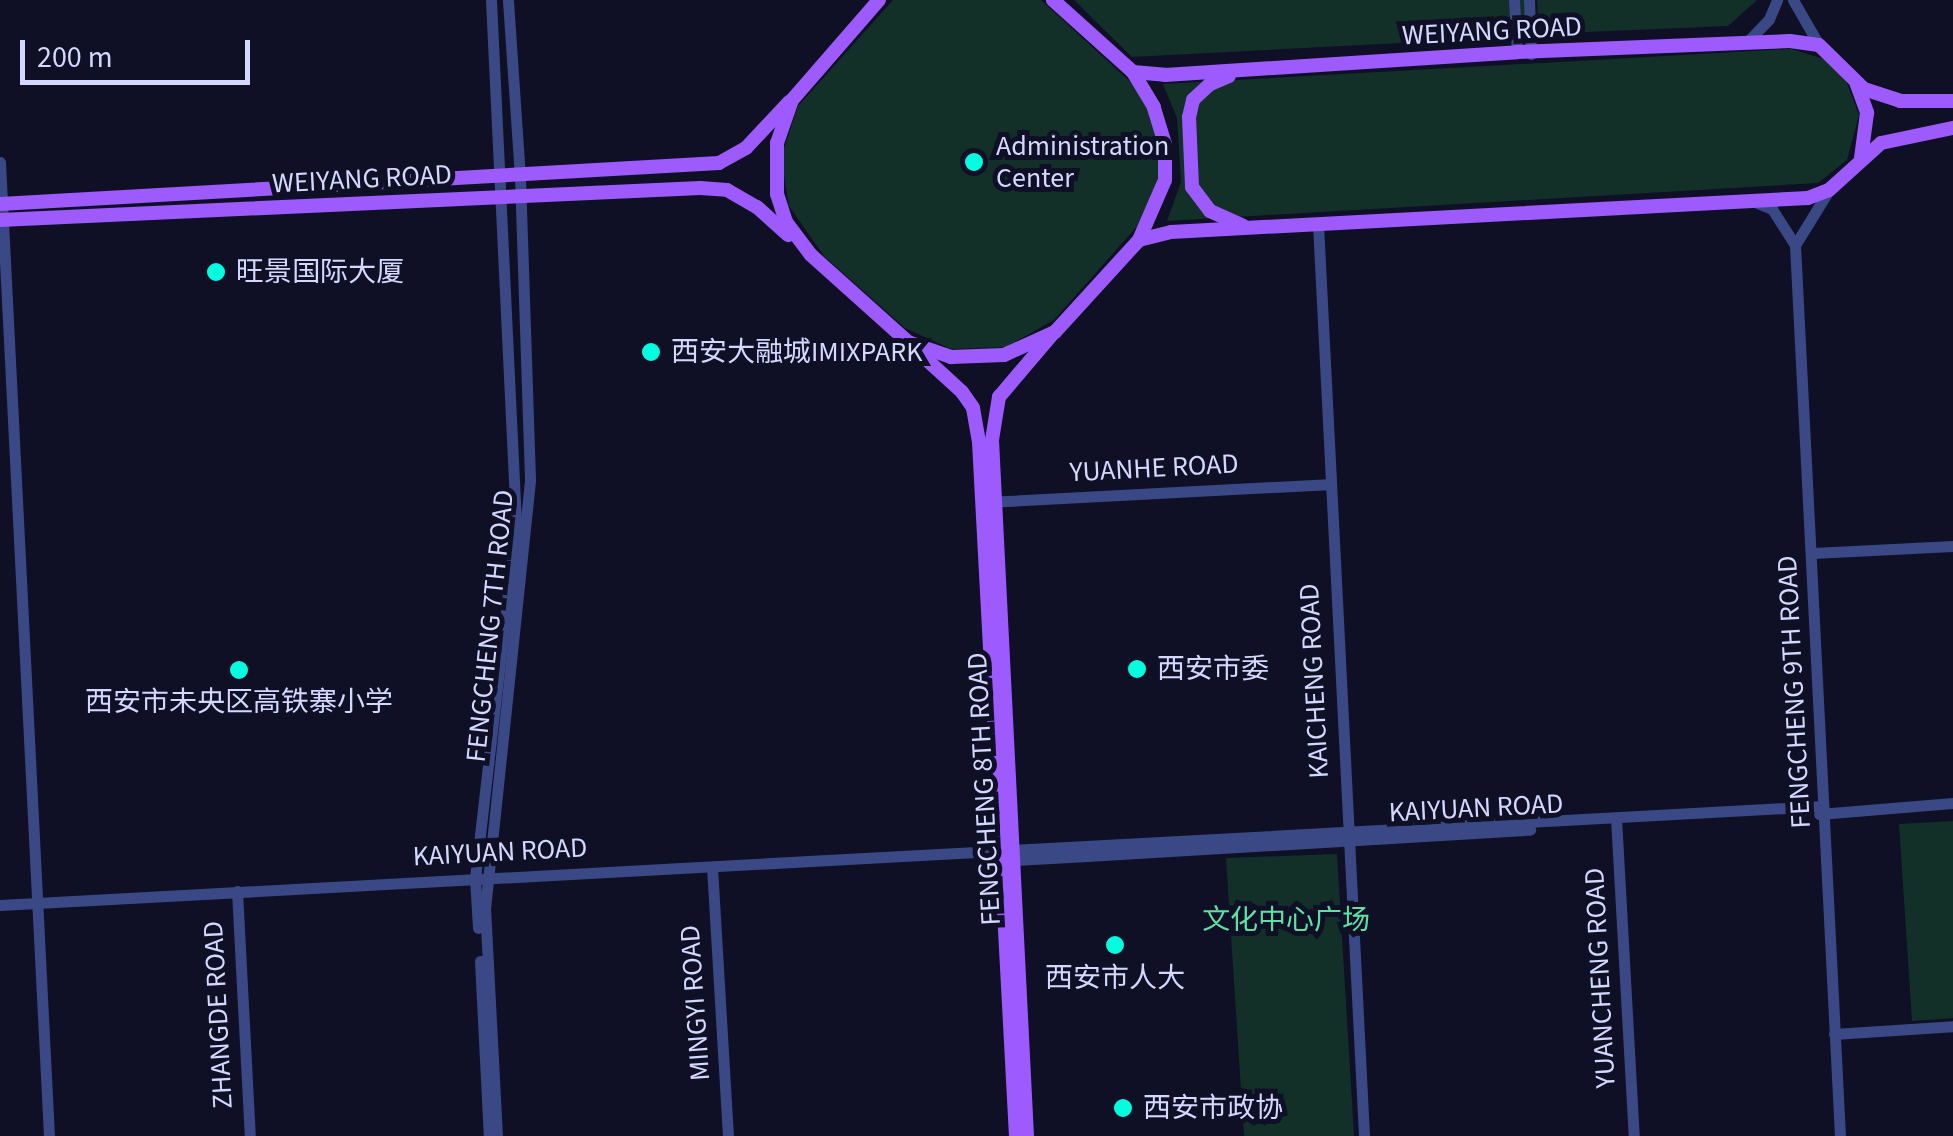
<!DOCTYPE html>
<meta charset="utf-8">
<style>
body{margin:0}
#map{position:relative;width:1953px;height:1136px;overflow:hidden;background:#0f1026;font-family:"Source Sans 3","Noto Sans SC",sans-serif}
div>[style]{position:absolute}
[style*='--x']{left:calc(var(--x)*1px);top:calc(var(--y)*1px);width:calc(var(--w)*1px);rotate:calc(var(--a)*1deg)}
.green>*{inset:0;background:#123028}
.minor>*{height:11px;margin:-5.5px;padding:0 5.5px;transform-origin:5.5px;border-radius:5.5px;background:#3a4885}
.major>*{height:14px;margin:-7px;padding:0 7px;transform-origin:7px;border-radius:7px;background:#9d5bff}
.dots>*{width:28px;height:28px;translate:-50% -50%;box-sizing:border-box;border:5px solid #0f1026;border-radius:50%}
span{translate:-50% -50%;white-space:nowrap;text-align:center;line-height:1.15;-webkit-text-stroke:10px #0f1026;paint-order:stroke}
.street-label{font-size:28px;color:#d4d8ff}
.poi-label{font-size:28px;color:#d4d8ff}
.left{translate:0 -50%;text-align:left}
.park-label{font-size:28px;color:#5ee0a3}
.scale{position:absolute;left:20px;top:40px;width:230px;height:45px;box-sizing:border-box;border:5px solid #d4d8ff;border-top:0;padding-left:12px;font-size:30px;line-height:35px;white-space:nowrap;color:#d4d8ff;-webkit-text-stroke:8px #0f1026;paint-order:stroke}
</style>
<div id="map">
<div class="green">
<i style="clip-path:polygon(893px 0,1041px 0,1136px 87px,1146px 104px,1160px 148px,1159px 175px,1141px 222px,1054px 320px,1006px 347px,951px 349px,905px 328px,824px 256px,789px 206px,781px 157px,798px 106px)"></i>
<i style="clip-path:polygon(1074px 0,1533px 0,1535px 36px,1132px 57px)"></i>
<i style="clip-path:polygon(1537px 0,1757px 0,1728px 26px,1539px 34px)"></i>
<i style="clip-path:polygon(1791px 49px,1824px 59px,1846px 80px,1859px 115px,1847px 160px,1818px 183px,1167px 221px,1181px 182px,1177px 118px,1163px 84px)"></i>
<i style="clip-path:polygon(1953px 821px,1953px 1018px,1912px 1021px,1899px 824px)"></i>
<i style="clip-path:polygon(1337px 854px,1354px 1136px,1244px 1136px,1226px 858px)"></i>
</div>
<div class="minor">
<i style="--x:1514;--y:0;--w:52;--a:86.7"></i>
<i style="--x:1529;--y:0;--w:54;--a:87.9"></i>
<i style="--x:1793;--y:0;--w:52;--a:60"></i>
<i style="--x:1748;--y:41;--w:30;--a:-46"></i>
<i style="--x:1769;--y:19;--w:21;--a:-67"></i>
<i style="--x:0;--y:162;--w:975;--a:87.12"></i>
<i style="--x:1829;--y:190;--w:65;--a:121.7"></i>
<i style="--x:1795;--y:245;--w:892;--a:87.11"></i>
<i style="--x:1757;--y:203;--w:16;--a:22"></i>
<i style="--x:1772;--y:209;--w:43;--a:57.4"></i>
<i style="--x:1318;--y:224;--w:913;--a:87.11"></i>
<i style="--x:987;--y:502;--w:341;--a:-3"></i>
<i style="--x:1813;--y:553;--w:140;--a:-2.9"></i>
<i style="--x:1819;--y:814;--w:134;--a:-4.7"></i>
<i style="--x:1616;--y:818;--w:319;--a:86.8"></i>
<i style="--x:1006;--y:856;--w:9;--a:27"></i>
<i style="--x:1014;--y:860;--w:73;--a:-3.1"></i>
<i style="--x:1087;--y:856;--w:444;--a:-3.4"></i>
<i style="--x:712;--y:867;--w:269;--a:86.6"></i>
<i style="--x:237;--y:891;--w:245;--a:87"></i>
<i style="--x:0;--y:905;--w:1826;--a:-3.11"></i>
<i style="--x:478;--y:928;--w:50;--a:-93.4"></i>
<i style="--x:475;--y:878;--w:357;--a:-83.4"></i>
<i style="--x:516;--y:523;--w:524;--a:-92.74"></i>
<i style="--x:480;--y:961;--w:175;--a:87.1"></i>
<i style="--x:1834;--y:1034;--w:119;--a:-3.8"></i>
<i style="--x:497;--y:1136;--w:227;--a:-93"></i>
<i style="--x:485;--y:909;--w:432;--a:-84"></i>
<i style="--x:530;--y:479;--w:302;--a:-91.9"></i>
<i style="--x:520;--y:177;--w:177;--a:-93.9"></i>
</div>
<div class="major">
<i style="--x:879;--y:0;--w:133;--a:131"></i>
<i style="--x:792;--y:100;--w:46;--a:109.2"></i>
<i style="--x:777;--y:143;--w:51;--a:90"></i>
<i style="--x:777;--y:194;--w:29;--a:72"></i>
<i style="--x:786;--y:222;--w:41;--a:52.9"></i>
<i style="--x:811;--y:255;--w:130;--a:41.9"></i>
<i style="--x:908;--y:342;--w:46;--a:19.2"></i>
<i style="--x:951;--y:357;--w:53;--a:-2.2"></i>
<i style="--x:1004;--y:355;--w:56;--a:-24.3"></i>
<i style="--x:1055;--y:332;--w:125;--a:-47.6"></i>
<i style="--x:1139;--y:240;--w:65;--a:-66.6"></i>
<i style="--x:1165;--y:180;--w:36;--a:-90"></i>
<i style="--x:1165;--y:144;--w:39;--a:-107"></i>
<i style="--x:1154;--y:107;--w:41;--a:-121"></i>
<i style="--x:1133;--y:72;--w:108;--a:-138"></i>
<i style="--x:1133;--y:72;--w:32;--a:5"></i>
<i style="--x:1165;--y:75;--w:353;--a:-3.7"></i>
<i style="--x:1517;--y:52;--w:273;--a:-2.3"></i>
<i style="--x:1790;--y:41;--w:29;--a:8"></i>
<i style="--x:1819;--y:45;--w:63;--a:44.4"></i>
<i style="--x:1864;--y:89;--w:38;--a:18"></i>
<i style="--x:1900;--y:101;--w:53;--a:0"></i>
<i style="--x:1229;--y:76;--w:21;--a:157"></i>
<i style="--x:1210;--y:84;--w:23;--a:137"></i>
<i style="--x:1193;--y:100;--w:17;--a:103"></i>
<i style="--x:1189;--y:117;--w:70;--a:87.5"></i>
<i style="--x:1192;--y:187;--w:30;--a:53"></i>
<i style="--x:1210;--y:211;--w:36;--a:24"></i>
<i style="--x:1856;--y:82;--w:33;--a:70"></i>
<i style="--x:1867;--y:113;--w:45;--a:97.6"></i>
<i style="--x:0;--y:204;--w:720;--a:-3.26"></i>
<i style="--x:719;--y:163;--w:31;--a:-29"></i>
<i style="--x:746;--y:148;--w:63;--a:-46.9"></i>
<i style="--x:0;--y:220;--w:701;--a:-2.62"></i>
<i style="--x:700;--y:188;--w:27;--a:4"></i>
<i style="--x:727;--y:190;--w:34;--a:30"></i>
<i style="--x:757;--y:207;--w:42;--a:42.1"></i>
<i style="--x:1139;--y:240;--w:33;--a:-14"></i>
<i style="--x:1171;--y:232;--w:638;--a:-3.06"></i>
<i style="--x:1808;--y:198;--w:22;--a:-21"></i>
<i style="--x:1829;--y:190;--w:70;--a:-42.1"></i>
<i style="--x:1881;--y:143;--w:74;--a:-11.8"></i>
<i style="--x:914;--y:348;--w:65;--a:42.5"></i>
<i style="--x:962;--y:392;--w:19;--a:55"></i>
<i style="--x:973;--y:408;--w:35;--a:80"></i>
<i style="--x:979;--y:442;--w:695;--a:86.95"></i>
<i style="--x:1027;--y:1136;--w:697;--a:-92.88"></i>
<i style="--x:992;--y:440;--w:44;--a:-80.8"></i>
<i style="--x:999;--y:397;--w:80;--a:-49.6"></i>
</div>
<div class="dots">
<i style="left:974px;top:162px;background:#00ffdf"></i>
<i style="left:216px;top:272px;background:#00ffdf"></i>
<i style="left:651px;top:352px;background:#00ffdf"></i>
<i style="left:1137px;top:669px;background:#00ffdf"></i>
<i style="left:239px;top:670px;background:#00ffdf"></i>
<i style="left:1115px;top:945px;background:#00ffdf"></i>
<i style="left:1123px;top:1108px;background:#00ffdf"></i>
</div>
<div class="street-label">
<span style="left:1492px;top:31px;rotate:-3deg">WEIYANG ROAD</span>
<span style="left:362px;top:179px;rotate:-3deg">WEIYANG ROAD</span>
<span style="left:1154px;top:468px;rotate:-3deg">YUANHE ROAD</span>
<span style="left:490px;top:626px;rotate:-84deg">FENGCHENG 7TH ROAD</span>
<span style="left:1314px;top:681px;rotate:-93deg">KAICHENG ROAD</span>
<span style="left:1794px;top:692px;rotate:-93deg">FENGCHENG 9TH ROAD</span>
<span style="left:984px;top:789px;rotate:-93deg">FENGCHENG 8TH ROAD</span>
<span style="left:1476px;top:808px;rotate:-3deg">KAIYUAN ROAD</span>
<span style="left:500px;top:852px;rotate:-3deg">KAIYUAN ROAD</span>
<span style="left:1600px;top:978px;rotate:-93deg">YUANCHENG ROAD</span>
<span style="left:695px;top:1003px;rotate:-94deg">MINGYI ROAD</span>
<span style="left:218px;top:1015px;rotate:-93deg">ZHANGDE ROAD</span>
</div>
<div class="poi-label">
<span class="left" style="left:996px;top:162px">Administration<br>Center</span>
<span class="left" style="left:236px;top:272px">旺景国际大厦</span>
<span class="left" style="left:671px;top:352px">西安大融城IMIXPARK</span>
<span class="left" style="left:1157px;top:669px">西安市委</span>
<span style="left:239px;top:702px">西安市未央区高铁寨小学</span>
<span style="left:1115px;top:978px">西安市人大</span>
<span class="left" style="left:1143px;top:1108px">西安市政协</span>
</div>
<div class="park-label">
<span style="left:1286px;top:920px">文化中心广场</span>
</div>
<div class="scale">200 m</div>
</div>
